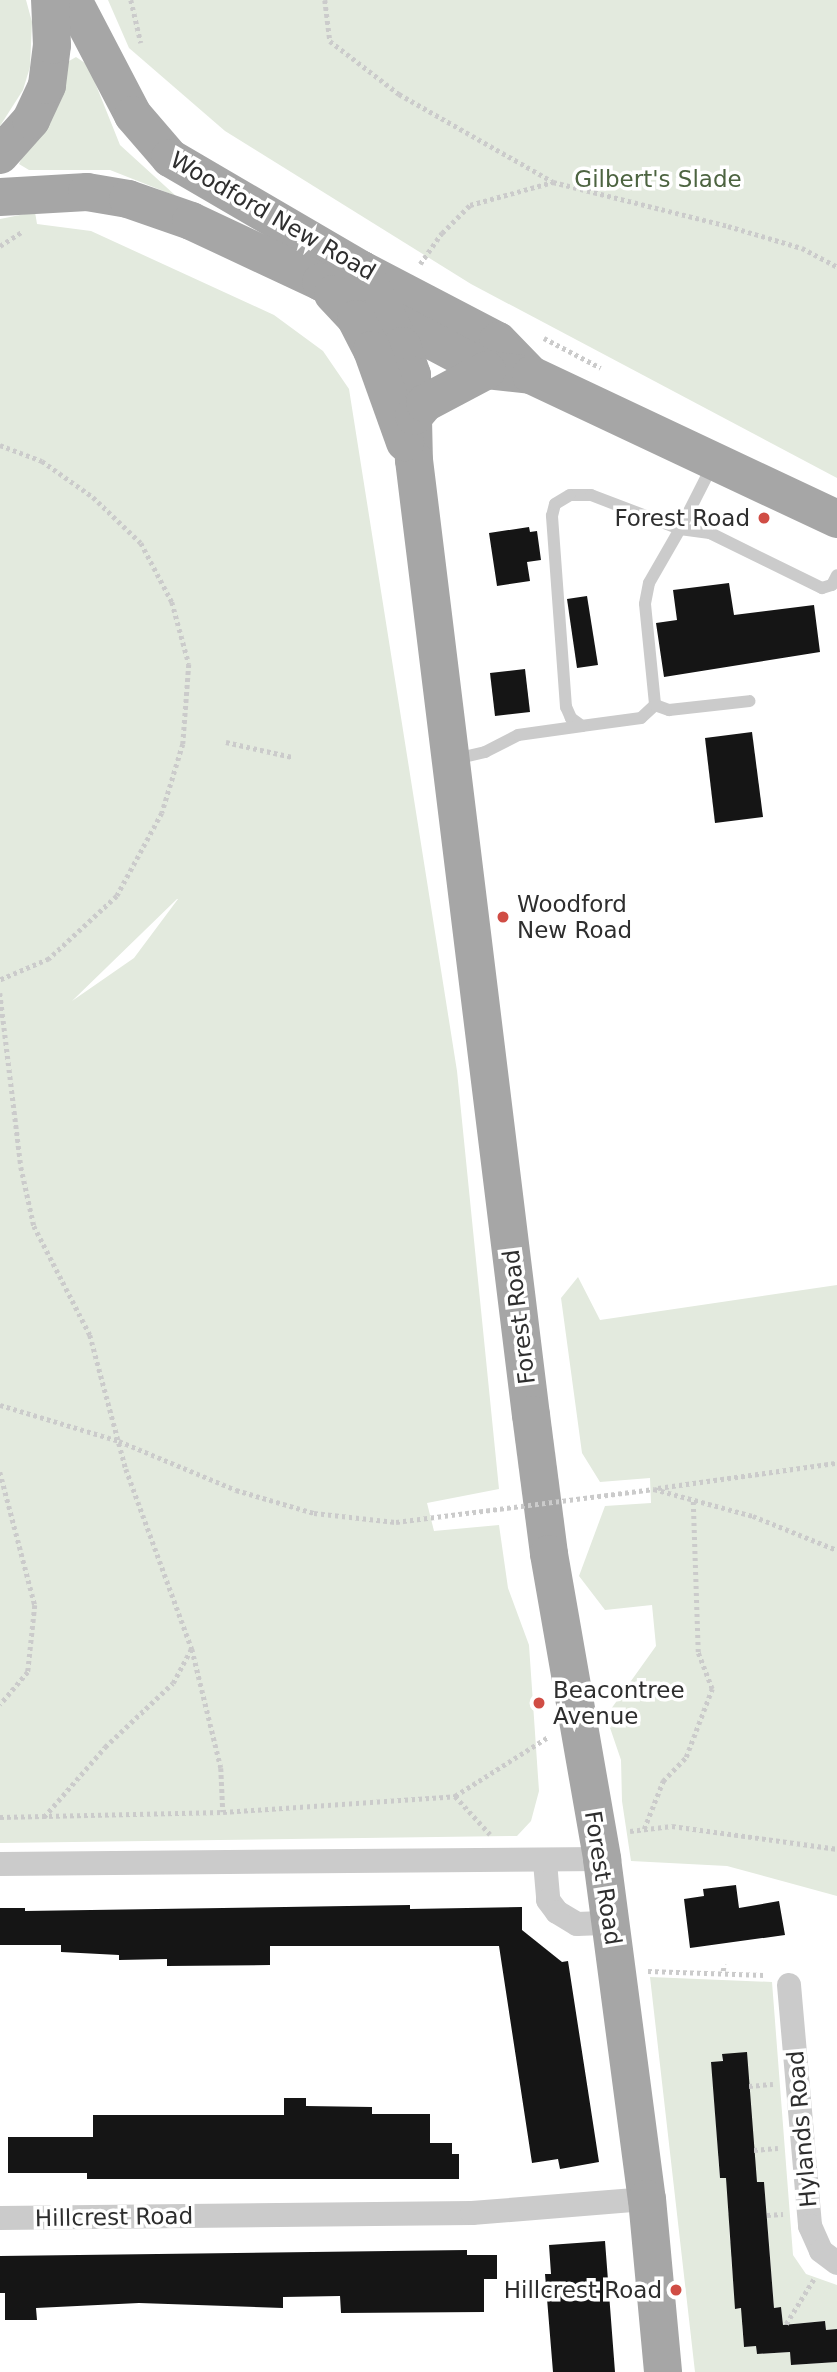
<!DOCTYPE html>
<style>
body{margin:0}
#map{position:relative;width:837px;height:2372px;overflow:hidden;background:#fff;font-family:"DejaVu Sans",sans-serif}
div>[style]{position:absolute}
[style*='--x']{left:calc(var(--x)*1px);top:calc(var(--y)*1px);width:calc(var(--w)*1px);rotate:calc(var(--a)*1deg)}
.green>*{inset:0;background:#e3eade}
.building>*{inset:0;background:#151515}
.path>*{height:4.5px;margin-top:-2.25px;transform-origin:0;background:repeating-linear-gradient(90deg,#cbcbcb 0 3.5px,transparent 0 7px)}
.service>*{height:12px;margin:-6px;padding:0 6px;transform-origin:6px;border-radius:6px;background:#cbcbcb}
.minor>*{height:24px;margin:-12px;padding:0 12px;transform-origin:12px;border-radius:12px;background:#cbcbcb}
.primary>*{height:38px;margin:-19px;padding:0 19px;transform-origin:19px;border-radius:19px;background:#a6a6a6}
.path-bridge>*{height:4.5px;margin-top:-2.25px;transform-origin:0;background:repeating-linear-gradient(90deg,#cbcbcb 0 3.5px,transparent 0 7px)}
.dots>*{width:19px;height:19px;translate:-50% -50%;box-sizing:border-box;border:4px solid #fff;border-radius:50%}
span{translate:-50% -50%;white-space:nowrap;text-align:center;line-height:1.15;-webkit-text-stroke:7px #fff;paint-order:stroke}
.park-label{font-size:23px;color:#4d6441}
.street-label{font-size:23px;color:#2e2e2e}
.poi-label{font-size:23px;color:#2e2e2e}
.right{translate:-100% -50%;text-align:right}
.left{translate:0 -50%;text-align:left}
</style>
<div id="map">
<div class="green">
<i style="clip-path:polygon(0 0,26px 0,32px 22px,30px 67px,23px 90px,0 126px)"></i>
<i style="clip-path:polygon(108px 0,837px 0,837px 478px,471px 284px,225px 131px,129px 48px)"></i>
<i style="clip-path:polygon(76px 57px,88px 65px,120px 145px,176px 196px,110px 170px,29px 170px,19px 164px,69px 61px)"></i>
<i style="clip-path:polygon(evenodd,35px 212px,37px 224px,91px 231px,274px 315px,323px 351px,349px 389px,457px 1071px,499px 1489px,427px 1503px,434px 1531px,499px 1525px,508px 1588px,529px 1645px,539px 1791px,531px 1821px,517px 1836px,0 1843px,0 219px,35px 212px,178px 899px,134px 958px,72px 1001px,177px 899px,178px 899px)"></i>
<i style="clip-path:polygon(578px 1277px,600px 1320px,837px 1285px,837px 1896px,727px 1866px,631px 1861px,622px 1801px,621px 1760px,606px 1716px,656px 1646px,652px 1605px,605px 1610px,579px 1576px,605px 1506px,651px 1503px,650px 1478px,600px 1482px,582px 1453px,561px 1298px)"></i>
<i style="clip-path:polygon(650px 1977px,772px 1982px,793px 2255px,806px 2274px,837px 2285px,837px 2329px,826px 2330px,825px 2321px,783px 2325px,781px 2307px,774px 2308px,764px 2182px,757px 2182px,722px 2054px,722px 2061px,711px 2062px,718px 2149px,730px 2155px,718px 2156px,720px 2178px,731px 2177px,728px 2214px,741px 2213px,742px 2220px,729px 2222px,730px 2242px,744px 2242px,731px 2257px,736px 2309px,748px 2308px,755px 2324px,742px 2325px,744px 2347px,756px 2346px,757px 2354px,790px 2352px,792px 2365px,837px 2362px,837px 2372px,695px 2372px)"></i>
</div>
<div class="building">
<i style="clip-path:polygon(529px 527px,530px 532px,537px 531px,541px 560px,527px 562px,530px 581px,497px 586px,489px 533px)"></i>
<i style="clip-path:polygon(729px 583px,734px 615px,814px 605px,820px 652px,664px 677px,656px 623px,677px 620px,673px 590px)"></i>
<i style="clip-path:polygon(587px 596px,598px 665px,577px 668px,567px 599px)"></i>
<i style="clip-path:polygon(525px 669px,530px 712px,495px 716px,490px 673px)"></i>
<i style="clip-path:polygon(752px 732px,763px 817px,715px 823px,705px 738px)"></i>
<i style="clip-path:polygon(736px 1885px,739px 1908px,779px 1901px,785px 1935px,690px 1948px,684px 1899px,704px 1896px,703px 1889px)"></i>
<i style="clip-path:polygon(410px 1905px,410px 1909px,522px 1907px,522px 1930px,562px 1962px,568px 1961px,599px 2162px,560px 2169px,558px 2159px,532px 2163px,499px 1946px,270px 1946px,270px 1965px,167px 1966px,167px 1959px,119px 1960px,119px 1955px,61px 1952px,61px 1945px,0 1945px,0 1908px,25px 1908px,25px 1911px)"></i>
<i style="clip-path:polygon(747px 2052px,757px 2182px,764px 2182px,774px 2308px,781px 2307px,783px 2325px,825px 2321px,826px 2330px,837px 2329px,837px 2362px,791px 2365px,790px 2352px,757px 2354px,756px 2346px,744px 2347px,741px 2308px,735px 2309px,726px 2178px,720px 2178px,711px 2062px,723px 2061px,722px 2054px)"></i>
<i style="clip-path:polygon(284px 2098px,306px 2098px,306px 2106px,372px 2107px,372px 2114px,430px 2114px,430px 2143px,452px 2143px,452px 2154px,459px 2154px,459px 2179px,87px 2179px,87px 2173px,8px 2173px,8px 2137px,93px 2137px,93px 2115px,284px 2115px)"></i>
<i style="clip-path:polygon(605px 2241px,615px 2372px,553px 2372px,545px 2274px,551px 2274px,549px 2245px)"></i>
<i style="clip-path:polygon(467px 2250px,467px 2255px,497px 2255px,497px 2279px,484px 2279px,484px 2312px,341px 2313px,340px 2296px,283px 2297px,283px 2308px,139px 2303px,36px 2308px,37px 2320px,5px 2320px,5px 2293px,0 2293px,0 2256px)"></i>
</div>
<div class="path">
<i style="--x:131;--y:0;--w:44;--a:76.9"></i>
<i style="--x:325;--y:0;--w:41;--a:83"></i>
<i style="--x:330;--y:41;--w:87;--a:37.5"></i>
<i style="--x:399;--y:94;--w:177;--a:29.7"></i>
<i style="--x:0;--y:246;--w:27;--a:-33"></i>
<i style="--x:420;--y:264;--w:38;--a:-55"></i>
<i style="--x:442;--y:233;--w:40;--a:-45"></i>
<i style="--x:470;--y:205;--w:86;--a:-15.5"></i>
<i style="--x:553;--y:182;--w:180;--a:14.1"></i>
<i style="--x:728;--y:226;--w:77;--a:16.6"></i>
<i style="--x:802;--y:248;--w:40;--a:28"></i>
<i style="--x:544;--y:338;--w:64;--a:27.8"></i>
<i style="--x:0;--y:445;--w:45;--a:20.9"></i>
<i style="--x:42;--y:461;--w:62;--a:35.2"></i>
<i style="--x:93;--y:497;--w:66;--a:43.8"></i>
<i style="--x:141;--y:543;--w:67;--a:62.3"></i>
<i style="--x:172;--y:602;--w:64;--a:74.7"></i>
<i style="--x:189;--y:664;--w:80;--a:94.3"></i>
<i style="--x:183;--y:744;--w:72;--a:106.9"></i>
<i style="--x:162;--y:813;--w:94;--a:118.5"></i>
<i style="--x:117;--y:896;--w:93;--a:137.2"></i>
<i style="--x:49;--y:959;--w:53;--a:156.8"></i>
<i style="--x:226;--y:742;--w:68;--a:12.8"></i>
<i style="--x:0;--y:993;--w:175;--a:83.1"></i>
<i style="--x:21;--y:1167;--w:60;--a:77.6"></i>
<i style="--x:34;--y:1226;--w:123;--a:62.8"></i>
<i style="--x:90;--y:1335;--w:139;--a:75"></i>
<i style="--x:126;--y:1469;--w:192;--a:69.9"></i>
<i style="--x:192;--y:1649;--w:122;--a:76.3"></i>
<i style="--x:221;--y:1768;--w:44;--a:87.4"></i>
<i style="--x:0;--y:1405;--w:124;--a:16.8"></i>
<i style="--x:119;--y:1441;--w:127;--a:22.7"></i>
<i style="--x:236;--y:1490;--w:81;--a:16.4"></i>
<i style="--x:314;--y:1513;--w:82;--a:6.3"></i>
<i style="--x:0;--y:1472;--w:138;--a:75.3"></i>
<i style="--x:35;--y:1605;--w:67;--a:96"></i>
<i style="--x:28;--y:1672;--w:43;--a:130.3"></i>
<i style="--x:658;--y:1488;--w:181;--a:-8"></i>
<i style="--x:654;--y:1489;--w:103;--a:15.3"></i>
<i style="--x:753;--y:1516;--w:91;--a:22"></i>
<i style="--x:455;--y:1796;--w:52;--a:47.4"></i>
<i style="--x:0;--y:1817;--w:223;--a:-1.3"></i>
<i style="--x:223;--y:1812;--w:233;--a:-3.9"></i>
<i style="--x:455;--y:1796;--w:110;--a:-32.4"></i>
<i style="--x:44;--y:1817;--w:93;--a:-48.9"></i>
<i style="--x:105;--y:1747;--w:93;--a:-43.3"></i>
<i style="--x:173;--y:1683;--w:38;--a:-62"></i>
<i style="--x:644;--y:1829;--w:52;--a:-68.4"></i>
<i style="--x:663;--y:1781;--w:33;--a:-46"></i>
<i style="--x:686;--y:1757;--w:73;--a:-69.1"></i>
<i style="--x:712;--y:1689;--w:40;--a:-111"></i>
<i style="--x:698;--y:1652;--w:152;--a:-91.9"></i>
<i style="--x:630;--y:1831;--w:42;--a:-6.8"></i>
<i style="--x:672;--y:1826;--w:167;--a:7.9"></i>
<i style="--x:648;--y:1971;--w:117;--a:2"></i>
<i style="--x:723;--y:1971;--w:7;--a:-82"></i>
<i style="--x:749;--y:2086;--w:24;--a:-5"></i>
<i style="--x:754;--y:2150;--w:24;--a:-5"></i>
<i style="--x:767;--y:2215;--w:16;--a:-4"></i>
<i style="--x:786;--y:2324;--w:55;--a:-58.3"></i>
</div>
<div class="service">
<i style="--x:713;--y:464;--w:73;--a:116.9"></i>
<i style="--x:680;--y:529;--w:30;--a:8"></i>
<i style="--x:710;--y:533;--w:125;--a:26.2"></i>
<i style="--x:822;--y:588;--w:10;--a:-17"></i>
<i style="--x:832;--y:585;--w:11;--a:-63"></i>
<i style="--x:570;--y:495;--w:21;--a:0"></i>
<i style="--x:591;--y:495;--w:95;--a:20.9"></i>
<i style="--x:680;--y:529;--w:62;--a:119.9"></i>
<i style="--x:649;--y:583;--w:21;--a:101"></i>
<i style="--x:645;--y:604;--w:101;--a:84.3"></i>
<i style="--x:655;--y:705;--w:19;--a:137"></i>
<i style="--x:641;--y:718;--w:60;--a:172.3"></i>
<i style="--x:582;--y:726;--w:14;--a:-144"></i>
<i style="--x:571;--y:718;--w:12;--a:-114"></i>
<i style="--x:566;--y:707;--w:192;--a:-94.2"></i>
<i style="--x:552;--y:516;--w:12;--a:-76"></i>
<i style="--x:555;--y:504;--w:17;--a:-31"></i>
<i style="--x:655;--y:705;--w:15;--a:20"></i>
<i style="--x:669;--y:710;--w:81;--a:-6.3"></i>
<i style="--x:455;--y:759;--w:31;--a:-13"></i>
<i style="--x:485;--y:752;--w:37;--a:-27"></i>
<i style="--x:518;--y:735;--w:65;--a:-8"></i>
</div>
<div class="minor">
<i style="--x:545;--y:1862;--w:38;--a:85"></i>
<i style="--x:548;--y:1900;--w:15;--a:53"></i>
<i style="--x:557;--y:1912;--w:23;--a:31"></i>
<i style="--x:577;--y:1924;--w:33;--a:-2"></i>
<i style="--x:0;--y:1864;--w:602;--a:-0.48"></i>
<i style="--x:789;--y:1985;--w:242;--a:85"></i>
<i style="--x:810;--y:2226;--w:27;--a:66"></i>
<i style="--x:821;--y:2251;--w:20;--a:37"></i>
<i style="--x:0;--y:2218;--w:472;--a:-0.6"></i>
<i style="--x:472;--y:2213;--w:176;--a:-4.6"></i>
</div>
<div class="primary">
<i style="--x:73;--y:0;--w:130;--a:62.4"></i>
<i style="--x:133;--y:115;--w:57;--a:49.3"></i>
<i style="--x:170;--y:158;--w:222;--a:30.3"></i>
<i style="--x:362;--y:270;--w:153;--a:27.6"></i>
<i style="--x:498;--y:341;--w:47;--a:45.9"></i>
<i style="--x:0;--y:155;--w:47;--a:-48.5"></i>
<i style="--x:31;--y:120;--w:38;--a:-65"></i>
<i style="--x:47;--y:85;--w:40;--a:-82.9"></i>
<i style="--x:52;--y:45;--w:45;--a:-92.5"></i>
<i style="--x:0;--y:197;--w:87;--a:-3.3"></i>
<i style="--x:87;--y:192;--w:42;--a:9.7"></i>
<i style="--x:128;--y:199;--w:67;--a:19.2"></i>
<i style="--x:191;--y:221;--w:144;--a:25.1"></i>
<i style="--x:321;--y:282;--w:188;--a:27.9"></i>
<i style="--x:487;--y:370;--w:44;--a:6.5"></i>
<i style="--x:531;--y:375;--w:338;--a:25.2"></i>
<i style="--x:362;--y:270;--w:86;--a:62.2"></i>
<i style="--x:402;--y:346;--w:31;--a:71"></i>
<i style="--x:412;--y:375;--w:85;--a:88.7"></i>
<i style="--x:414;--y:460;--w:962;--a:83.02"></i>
<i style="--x:531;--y:1415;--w:140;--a:82.6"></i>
<i style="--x:549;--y:1554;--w:310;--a:80.1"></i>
<i style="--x:602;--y:1859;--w:343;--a:82.5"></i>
<i style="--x:647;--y:2199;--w:174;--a:84.7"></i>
<i style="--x:333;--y:294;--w:34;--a:47"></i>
<i style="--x:356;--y:319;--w:35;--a:63"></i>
<i style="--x:372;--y:350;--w:98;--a:70.3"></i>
<i style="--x:414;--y:416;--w:17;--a:-50"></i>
<i style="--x:425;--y:403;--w:70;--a:-28"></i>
</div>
<div class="path-bridge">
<i style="--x:396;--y:1522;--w:260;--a:-7.3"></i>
</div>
<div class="dots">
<i style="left:764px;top:518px;background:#d04d45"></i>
<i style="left:503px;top:917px;background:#d04d45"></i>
<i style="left:539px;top:1703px;background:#d04d45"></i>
<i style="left:676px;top:2290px;background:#d04d45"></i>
</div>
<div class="park-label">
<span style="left:658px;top:179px">Gilbert's Slade</span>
</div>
<div class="street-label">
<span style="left:273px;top:216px;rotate:30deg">Woodford New Road</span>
<span style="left:519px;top:1317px;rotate:-97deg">Forest Road</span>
<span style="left:603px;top:1878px;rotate:81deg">Forest Road</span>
<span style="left:802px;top:2129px;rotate:-95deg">Hylands Road</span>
<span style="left:114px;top:2217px;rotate:-1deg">Hillcrest Road</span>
</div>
<div class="poi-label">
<span class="right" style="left:750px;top:518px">Forest Road</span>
<span class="left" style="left:517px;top:917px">Woodford<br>New Road</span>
<span class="left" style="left:553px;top:1703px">Beacontree<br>Avenue</span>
<span class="right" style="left:662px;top:2290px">Hillcrest Road</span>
</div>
</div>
